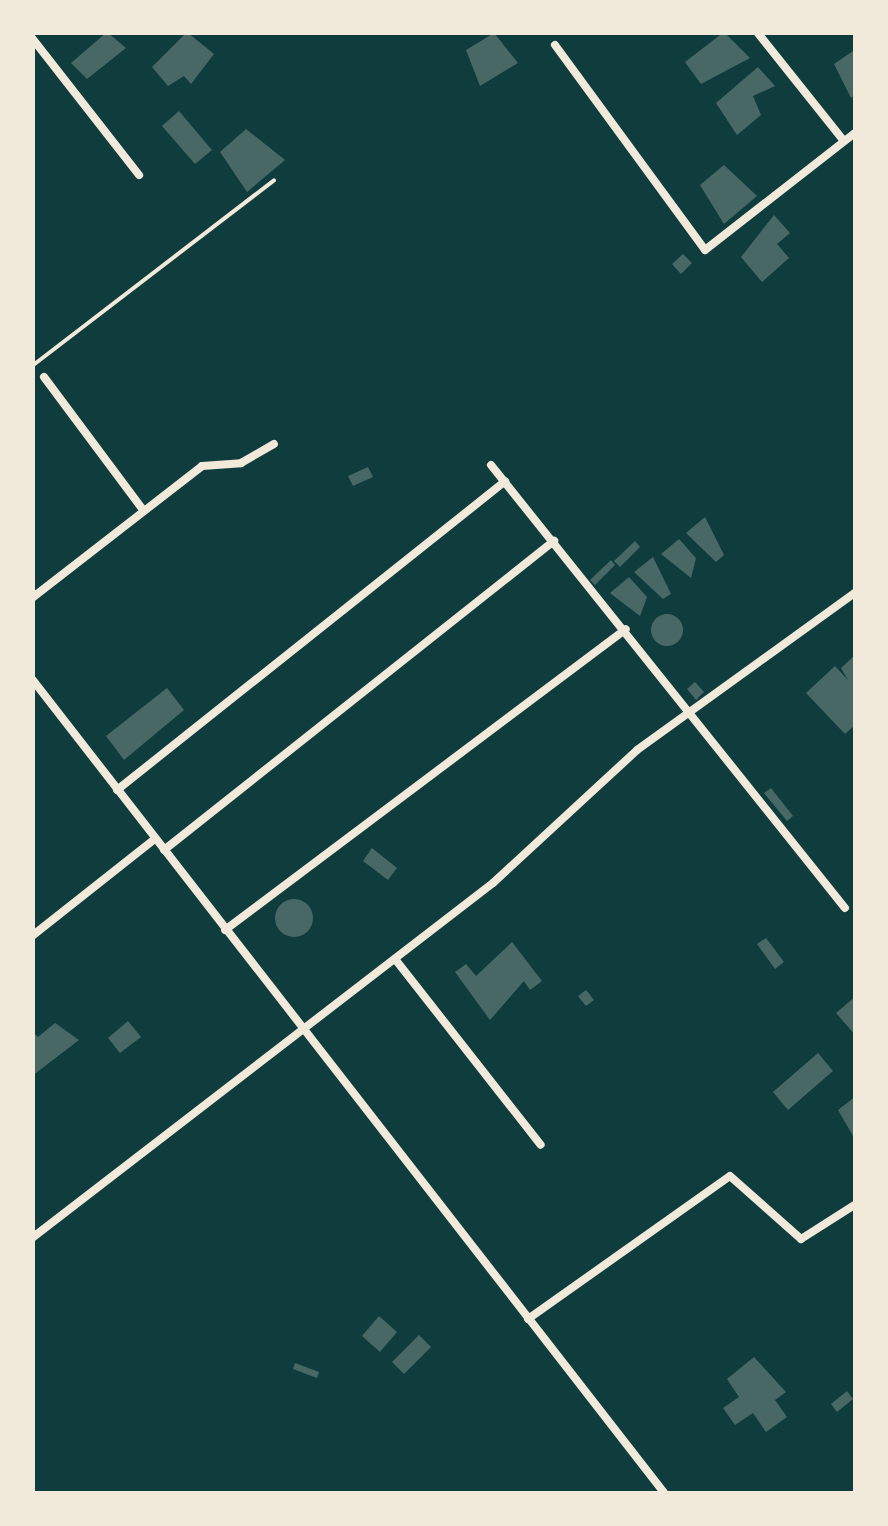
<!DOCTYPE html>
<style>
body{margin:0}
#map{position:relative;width:888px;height:1526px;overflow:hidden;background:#0f3d3e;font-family:"PT Sans",sans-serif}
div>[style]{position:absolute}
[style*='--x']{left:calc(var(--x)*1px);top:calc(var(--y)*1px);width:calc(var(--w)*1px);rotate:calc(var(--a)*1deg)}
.building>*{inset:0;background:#486865}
.round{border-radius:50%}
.service>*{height:4px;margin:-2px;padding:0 2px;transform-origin:2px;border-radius:2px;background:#f1e9da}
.minor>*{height:8px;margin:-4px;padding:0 4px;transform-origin:4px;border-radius:4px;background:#f1e9da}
span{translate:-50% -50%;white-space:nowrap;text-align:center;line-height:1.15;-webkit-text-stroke:9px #f1e9da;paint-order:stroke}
.frame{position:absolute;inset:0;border:35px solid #f1e9da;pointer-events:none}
</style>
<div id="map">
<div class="building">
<i style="clip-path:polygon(107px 32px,126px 48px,87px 79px,71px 63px)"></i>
<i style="clip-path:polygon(187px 32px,214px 54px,191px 84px,184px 76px,168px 86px,152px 67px)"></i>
<i style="clip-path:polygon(724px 32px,750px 58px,701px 84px,685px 62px)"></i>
<i style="clip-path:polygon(494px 33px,518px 63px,480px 86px,466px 50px)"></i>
<i style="clip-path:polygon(856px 49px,856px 94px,851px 98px,834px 64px)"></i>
<i style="clip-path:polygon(758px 67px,775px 86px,753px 96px,761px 115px,737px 135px,716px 103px)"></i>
<i style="clip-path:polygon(179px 111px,212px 150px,195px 164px,162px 126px)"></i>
<i style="clip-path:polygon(246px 129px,285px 160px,247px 192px,220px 152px)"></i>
<i style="clip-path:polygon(724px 165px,757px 196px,724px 224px,700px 185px)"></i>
<i style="clip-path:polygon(774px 215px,790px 233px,777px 244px,789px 258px,762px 282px,741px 257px)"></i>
<i style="clip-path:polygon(683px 254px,692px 263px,681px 274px,672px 264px)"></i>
<i style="clip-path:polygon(368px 467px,373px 477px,353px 486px,348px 476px)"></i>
<i style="clip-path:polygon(705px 517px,724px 555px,716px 562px,686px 533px)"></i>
<i style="clip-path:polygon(679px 539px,696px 558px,691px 578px,661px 554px)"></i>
<i style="clip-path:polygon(635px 541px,640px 547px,620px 567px,614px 561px)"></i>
<i style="clip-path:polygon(653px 557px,671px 594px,663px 599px,634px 572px)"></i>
<i style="clip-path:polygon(611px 560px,615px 565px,595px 585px,590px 580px)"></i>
<i style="clip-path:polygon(629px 577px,647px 597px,640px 616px,610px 593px)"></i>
<i class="round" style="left:651px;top:614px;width:32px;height:32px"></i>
<i style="clip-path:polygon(856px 654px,856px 724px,845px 734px,806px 693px,835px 666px,848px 680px,841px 668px)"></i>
<i style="clip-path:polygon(695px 682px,704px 692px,696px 700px,687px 689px)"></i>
<i style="clip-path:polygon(167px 688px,184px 710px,124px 760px,106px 736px)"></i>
<i style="clip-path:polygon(771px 788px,793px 816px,787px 821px,764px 793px)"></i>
<i style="clip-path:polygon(372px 848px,397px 868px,388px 880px,363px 861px)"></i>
<i class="round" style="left:275px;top:899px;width:38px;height:38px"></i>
<i style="clip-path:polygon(766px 938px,784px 962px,775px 969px,757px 944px)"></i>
<i style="clip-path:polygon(512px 942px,542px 981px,530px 990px,524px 981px,490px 1020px,455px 972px,466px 964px,476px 976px)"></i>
<i style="clip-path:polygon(586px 990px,594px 1000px,586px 1006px,578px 996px)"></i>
<i style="clip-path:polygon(856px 996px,856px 1036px,836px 1013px)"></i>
<i style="clip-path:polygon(128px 1021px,141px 1037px,120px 1053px,108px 1038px)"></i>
<i style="clip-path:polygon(55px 1023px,79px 1040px,32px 1076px,32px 1031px,38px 1037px)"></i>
<i style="clip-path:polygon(818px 1053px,833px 1071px,788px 1110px,773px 1092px)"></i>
<i style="clip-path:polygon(856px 1096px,856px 1141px,838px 1110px)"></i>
<i style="clip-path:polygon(379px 1316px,397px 1332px,380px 1352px,362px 1336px)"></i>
<i style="clip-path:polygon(419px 1335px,431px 1347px,404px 1374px,392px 1362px)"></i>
<i style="clip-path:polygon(754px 1357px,786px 1392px,775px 1400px,787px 1417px,766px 1432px,753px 1413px,735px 1425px,723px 1408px,739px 1397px,727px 1379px)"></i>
<i style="clip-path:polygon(295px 1363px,319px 1372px,317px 1378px,293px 1369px)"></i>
<i style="clip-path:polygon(847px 1391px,853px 1399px,837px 1412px,831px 1404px)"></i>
</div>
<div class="service">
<i style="--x:32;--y:366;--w:305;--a:-37.5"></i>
</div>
<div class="minor">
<i style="--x:757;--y:32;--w:139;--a:51.4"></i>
<i style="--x:32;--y:38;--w:174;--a:52"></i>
<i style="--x:555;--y:45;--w:254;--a:53.8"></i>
<i style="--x:705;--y:250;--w:192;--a:-38"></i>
<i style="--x:44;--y:377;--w:167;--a:53.3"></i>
<i style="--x:491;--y:465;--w:567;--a:51.37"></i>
<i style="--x:32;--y:598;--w:215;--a:-37.8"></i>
<i style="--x:202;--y:466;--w:39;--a:-4"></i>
<i style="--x:241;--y:463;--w:38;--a:-30"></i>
<i style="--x:32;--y:679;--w:1032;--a:52.16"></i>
<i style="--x:117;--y:790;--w:496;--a:-38.5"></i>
<i style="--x:164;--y:850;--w:498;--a:-38.4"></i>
<i style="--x:225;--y:930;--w:501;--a:-36.89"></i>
<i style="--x:32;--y:936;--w:157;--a:-38.3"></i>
<i style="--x:395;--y:959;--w:236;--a:51.9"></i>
<i style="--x:32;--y:1238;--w:582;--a:-37.6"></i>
<i style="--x:493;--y:883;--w:196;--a:-42.7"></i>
<i style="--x:637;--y:750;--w:270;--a:-35.8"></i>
<i style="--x:528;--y:1319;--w:247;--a:-35.3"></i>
<i style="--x:730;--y:1176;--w:95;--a:41.6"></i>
<i style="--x:801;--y:1239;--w:65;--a:-32.5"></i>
</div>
<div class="frame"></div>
</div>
